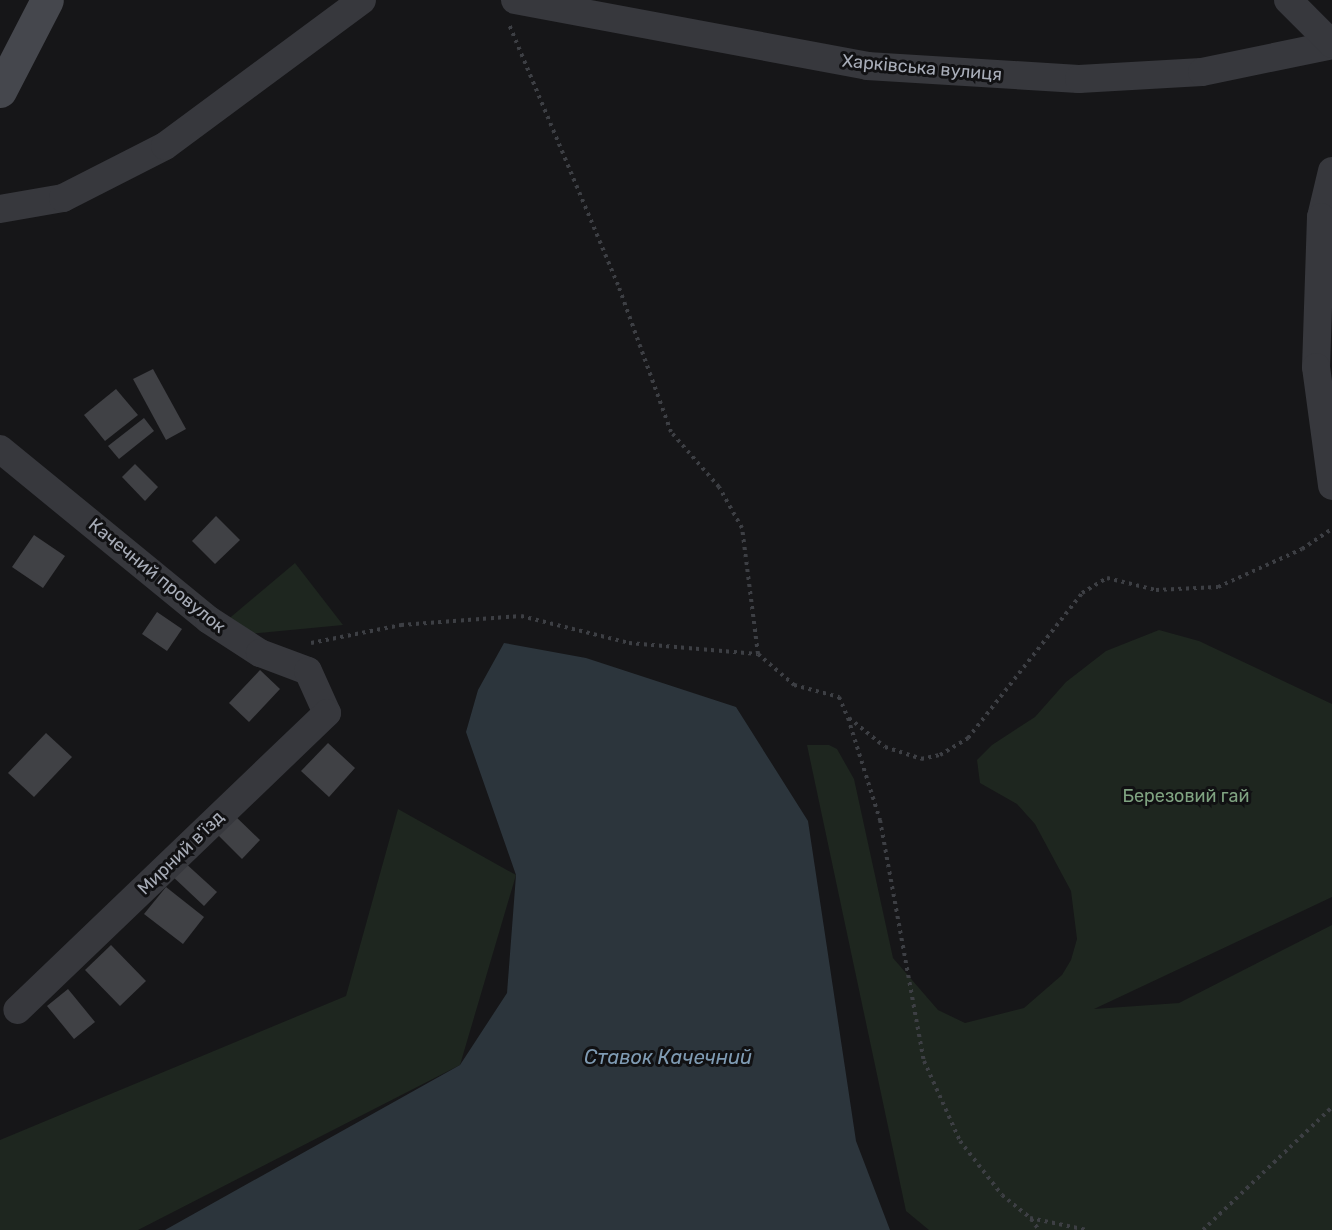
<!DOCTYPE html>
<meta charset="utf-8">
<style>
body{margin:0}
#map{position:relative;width:1332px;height:1230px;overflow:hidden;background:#161618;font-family:Rubik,sans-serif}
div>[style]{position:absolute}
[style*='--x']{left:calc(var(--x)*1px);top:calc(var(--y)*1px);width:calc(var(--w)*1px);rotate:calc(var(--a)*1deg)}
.green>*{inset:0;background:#1e261f}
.water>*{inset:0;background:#2c353c}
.building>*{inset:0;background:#404145}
.path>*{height:4px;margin-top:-2px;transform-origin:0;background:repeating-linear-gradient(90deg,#3d3f44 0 3px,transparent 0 7.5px)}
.street>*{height:28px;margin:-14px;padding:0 14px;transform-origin:14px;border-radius:14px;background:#37383d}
.secondary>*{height:33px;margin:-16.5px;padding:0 16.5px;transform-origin:16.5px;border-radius:16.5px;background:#45474d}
span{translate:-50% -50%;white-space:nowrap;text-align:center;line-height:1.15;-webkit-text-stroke:6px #111113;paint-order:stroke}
.street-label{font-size:18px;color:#a8adb8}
.park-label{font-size:18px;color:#7fa381}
.water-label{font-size:20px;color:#7f9bb3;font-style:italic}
</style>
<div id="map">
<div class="green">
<i style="clip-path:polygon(295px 563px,343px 625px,250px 634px,225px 622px)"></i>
<i style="clip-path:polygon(1159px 630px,1199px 641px,1332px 704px,1332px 897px,1094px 1009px,1179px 1003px,1332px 925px,1332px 1230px,929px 1230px,906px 1211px,807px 745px,829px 745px,837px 749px,854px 779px,893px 958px,938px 1010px,965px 1023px,1024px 1008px,1062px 975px,1071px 960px,1077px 939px,1071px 891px,1035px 824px,1017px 804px,980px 783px,977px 760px,992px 745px,1035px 717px,1066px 682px,1106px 651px)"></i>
<i style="clip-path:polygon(398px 809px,516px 875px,460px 1065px,138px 1230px,0 1230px,0 1140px,346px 996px)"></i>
</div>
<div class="water">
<i style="clip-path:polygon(504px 643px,586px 658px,736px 707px,808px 821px,856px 1141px,890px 1230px,165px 1230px,460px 1065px,507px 993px,516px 875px,466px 732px,478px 690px)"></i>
</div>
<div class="building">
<i style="clip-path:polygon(153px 369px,186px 429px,166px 440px,133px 379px)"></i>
<i style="clip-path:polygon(116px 389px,138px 415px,105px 441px,84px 415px)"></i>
<i style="clip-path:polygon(144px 418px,154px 431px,119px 459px,108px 446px)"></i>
<i style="clip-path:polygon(135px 464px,158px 487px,145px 501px,122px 477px)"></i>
<i style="clip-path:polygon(216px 516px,240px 540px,215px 564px,192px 541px)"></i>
<i style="clip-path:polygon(34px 535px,65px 556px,43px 588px,12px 567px)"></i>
<i style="clip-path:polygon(157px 612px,182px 629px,167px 651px,142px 634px)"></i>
<i style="clip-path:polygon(260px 670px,280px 689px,249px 722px,229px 703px)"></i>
<i style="clip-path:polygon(46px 733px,72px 757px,34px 797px,8px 773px)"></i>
<i style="clip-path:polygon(328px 743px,355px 768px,329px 797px,301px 771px)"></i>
<i style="clip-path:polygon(232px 813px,260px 840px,242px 859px,214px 831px)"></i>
<i style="clip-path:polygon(183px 861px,217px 892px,204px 906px,170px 874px)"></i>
<i style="clip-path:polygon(166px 887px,204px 917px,183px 944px,144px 914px)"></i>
<i style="clip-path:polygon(111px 945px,146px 981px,120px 1006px,85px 970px)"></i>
<i style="clip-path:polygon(68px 989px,95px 1022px,74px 1039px,47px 1006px)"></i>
</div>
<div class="path">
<i style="--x:311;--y:643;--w:92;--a:-11.3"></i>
<i style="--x:401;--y:625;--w:120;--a:-4.3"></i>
<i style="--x:521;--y:616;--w:111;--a:14"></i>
<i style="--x:629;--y:643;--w:129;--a:4.9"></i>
<i style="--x:758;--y:654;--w:127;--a:-97.2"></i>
<i style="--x:742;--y:528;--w:47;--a:-119.3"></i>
<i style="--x:719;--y:487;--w:73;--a:-131.1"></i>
<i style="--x:671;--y:432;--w:156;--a:-109.8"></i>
<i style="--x:618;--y:285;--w:282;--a:-112.7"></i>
<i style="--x:758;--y:654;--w:48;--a:40.7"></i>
<i style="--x:794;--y:685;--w:47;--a:14.9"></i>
<i style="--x:839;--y:697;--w:23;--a:67"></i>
<i style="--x:848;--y:718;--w:107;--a:72.6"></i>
<i style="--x:880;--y:820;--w:245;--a:79.7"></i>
<i style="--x:924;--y:1061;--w:88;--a:65.8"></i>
<i style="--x:960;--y:1141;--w:68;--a:52.1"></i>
<i style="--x:1002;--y:1195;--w:36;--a:39"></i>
<i style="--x:1030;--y:1218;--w:58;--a:11.9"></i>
<i style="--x:849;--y:718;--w:46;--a:38.9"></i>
<i style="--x:885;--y:747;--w:38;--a:18"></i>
<i style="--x:921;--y:759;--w:19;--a:-12"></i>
<i style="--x:940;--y:755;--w:33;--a:-31"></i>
<i style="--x:968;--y:738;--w:184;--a:-51.8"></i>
<i style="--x:1082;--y:593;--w:29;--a:-31"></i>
<i style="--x:1107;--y:578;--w:50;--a:13.8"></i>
<i style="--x:1156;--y:590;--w:62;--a:-2.8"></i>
<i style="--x:1218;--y:587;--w:92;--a:-24.3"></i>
<i style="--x:1302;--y:549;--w:36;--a:-34"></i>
<i style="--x:1031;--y:1219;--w:14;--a:54"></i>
<i style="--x:1203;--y:1230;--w:178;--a:-43.6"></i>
</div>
<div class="street">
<i style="--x:515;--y:0;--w:358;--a:10.6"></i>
<i style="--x:867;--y:66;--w:212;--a:3.5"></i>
<i style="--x:1079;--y:79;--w:123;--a:-3.3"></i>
<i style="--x:1202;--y:72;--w:133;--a:-11.7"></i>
<i style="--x:1288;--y:0;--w:62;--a:45"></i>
<i style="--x:1332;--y:171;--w:47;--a:103.4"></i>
<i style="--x:1321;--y:217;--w:150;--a:91.9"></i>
<i style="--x:1316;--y:367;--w:120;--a:82.3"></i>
<i style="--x:0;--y:209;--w:64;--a:-9.9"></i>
<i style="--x:63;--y:198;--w:114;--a:-27"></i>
<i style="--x:165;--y:146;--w:245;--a:-36.5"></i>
<i style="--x:0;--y:449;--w:270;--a:39.3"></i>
<i style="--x:209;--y:620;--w:61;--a:32.9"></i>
<i style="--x:260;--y:653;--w:51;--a:20.6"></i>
<i style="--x:308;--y:671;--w:46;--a:65.7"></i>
<i style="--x:327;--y:713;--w:429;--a:136.2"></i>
</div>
<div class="secondary">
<i style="--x:0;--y:91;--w:102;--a:-62.7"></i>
</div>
<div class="street-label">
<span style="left:922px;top:68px;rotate:5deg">Харківська вулиця</span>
<span style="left:157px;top:576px;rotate:39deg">Качечний провулок</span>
<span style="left:181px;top:853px;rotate:-44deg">Мирний в'їзд</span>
</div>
<div class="park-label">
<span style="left:1186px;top:796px">Березовий гай</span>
</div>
<div class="water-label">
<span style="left:668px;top:1057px">Ставок Качечний</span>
</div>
</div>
